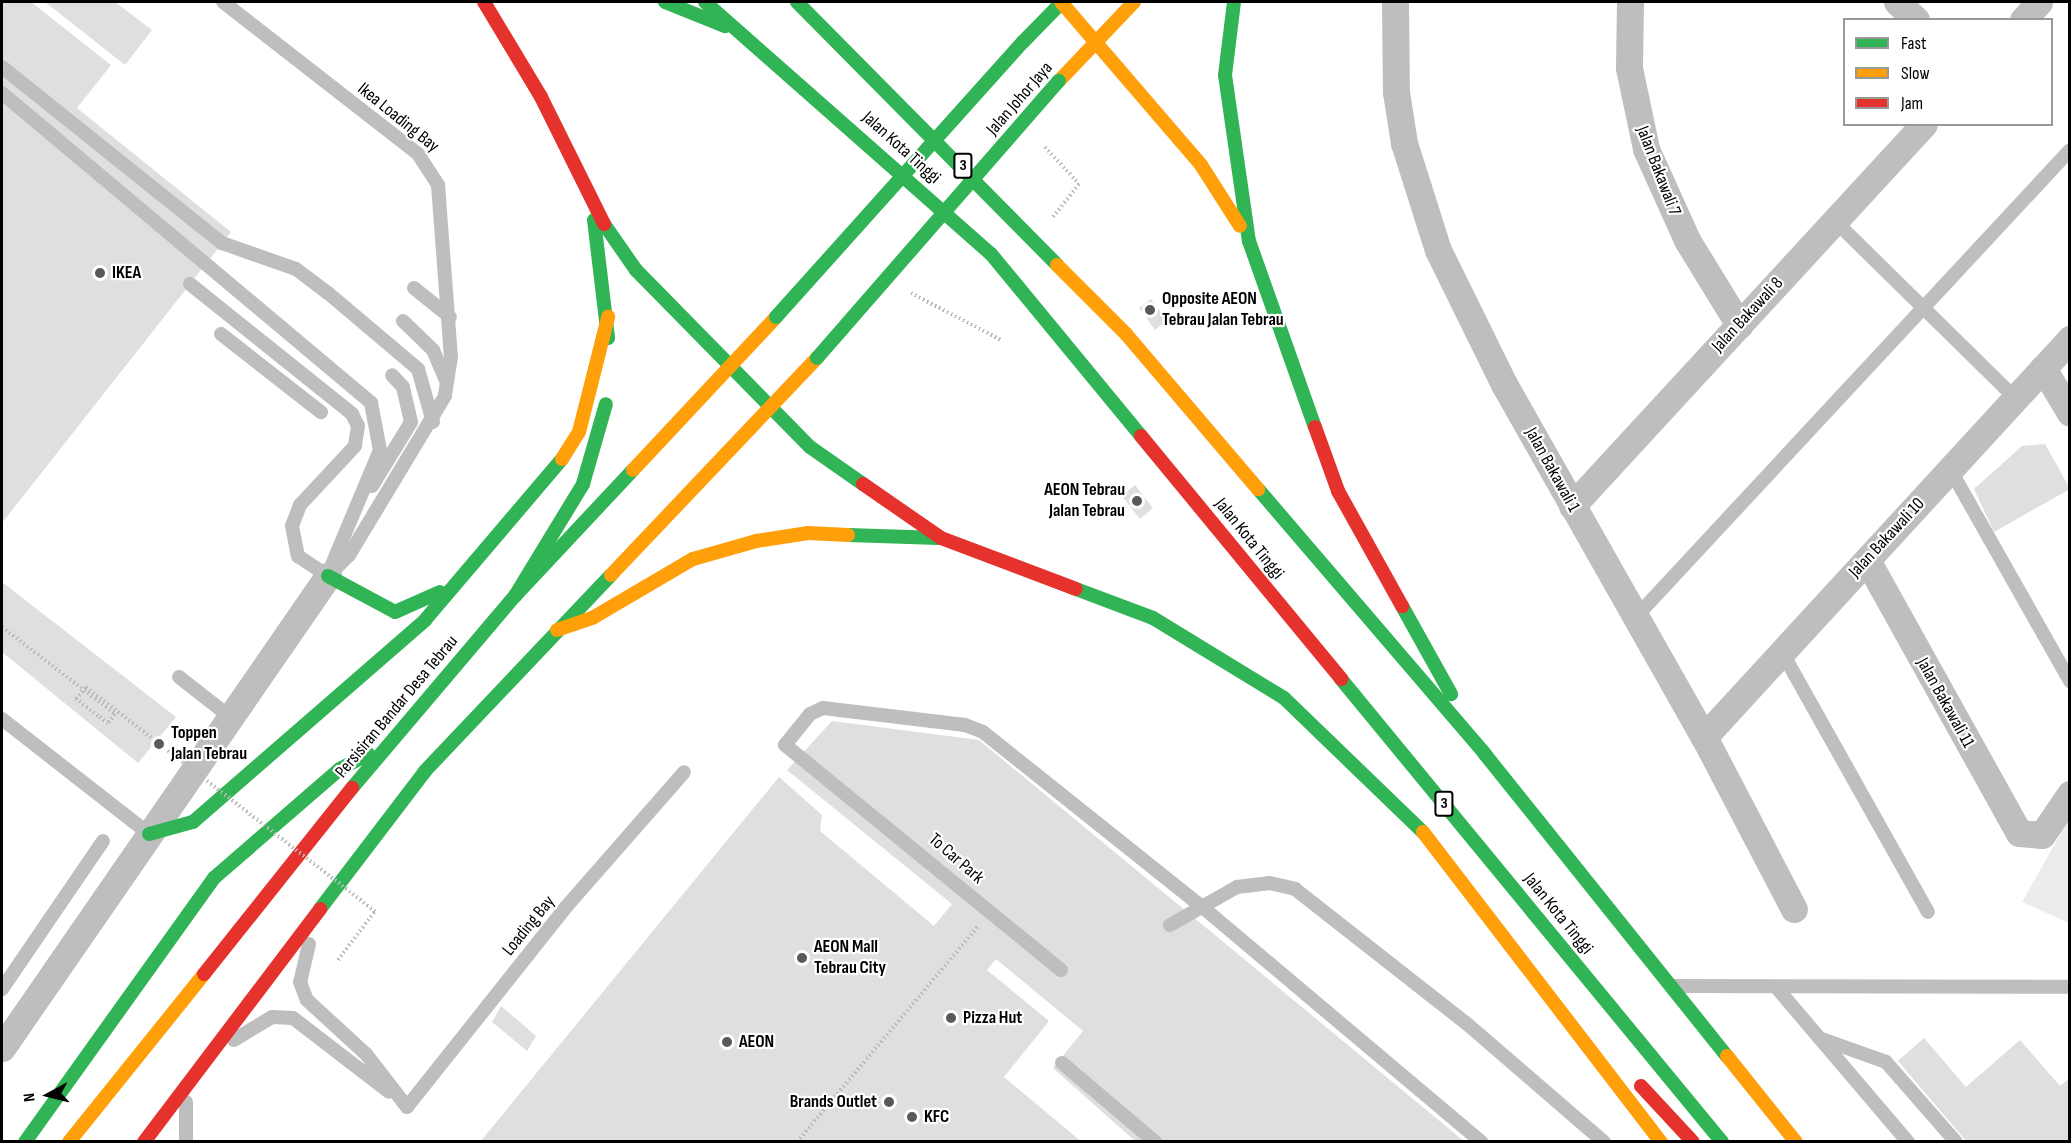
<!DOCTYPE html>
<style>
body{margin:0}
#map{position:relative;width:2071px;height:1143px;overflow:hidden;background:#fff;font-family:"Sofia Sans Condensed",sans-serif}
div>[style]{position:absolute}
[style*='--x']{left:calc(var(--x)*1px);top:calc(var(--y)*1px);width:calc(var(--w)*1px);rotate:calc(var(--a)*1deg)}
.green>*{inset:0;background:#ececec}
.building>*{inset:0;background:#dfdfdf}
.path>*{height:4px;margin-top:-2px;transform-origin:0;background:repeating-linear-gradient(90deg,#b9b9b9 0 1.5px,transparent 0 4.5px)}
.lane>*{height:14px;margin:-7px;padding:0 7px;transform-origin:7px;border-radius:7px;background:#bebebe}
.street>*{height:27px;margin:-13.5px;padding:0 13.5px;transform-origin:13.5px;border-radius:13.5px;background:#bebebe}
.fast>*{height:14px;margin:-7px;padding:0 7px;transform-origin:7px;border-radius:7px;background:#30b455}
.slow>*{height:14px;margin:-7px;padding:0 7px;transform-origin:7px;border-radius:7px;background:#ff9f0a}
.jam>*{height:14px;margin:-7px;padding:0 7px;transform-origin:7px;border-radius:7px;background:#e5322d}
.path-bridge>*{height:4px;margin-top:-2px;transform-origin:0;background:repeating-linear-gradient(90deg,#b9b9b9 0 1.5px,transparent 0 4.5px)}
.fast-bridge>*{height:14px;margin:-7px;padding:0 7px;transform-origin:7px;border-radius:7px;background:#30b455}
.dots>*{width:16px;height:16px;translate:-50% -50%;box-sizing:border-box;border:3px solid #fff;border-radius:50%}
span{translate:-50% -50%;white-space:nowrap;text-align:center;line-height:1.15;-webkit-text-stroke:4.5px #fff;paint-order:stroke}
.shield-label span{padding:2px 4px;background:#fff;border:2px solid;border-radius:4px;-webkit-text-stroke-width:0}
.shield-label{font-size:16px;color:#000;font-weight:700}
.street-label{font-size:18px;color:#000}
.poi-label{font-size:18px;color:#000;font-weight:700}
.left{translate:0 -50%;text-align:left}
.right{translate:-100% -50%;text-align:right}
.frame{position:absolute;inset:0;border:3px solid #000;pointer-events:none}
.legend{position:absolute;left:1843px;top:18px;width:210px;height:108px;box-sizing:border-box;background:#fff;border:2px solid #999;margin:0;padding:8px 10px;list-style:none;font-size:18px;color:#000}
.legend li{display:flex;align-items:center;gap:12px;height:30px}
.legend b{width:30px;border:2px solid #999}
.north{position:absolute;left:18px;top:1065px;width:60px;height:60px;-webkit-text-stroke:4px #fff;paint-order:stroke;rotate:263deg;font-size:16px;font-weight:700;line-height:24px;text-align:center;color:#000}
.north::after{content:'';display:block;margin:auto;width:21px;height:27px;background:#000;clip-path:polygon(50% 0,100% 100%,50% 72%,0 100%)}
</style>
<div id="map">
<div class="green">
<i style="clip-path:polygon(2069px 819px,2069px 923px,2022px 902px)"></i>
</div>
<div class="building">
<i style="clip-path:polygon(2px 2px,31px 2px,111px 65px,77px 108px,231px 232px,2px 523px)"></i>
<i style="clip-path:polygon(45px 2px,115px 2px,152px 30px,125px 65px)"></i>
<i style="clip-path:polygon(1151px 299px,1167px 320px,1155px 330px,1139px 308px)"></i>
<i style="clip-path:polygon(2045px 444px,2070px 489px,1994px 532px,1974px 489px,2022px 446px)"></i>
<i style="clip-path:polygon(1135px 485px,1153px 508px,1140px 519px,1122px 496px)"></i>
<i style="clip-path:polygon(2px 582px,176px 717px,138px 763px,2px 652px)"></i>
<i style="clip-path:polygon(832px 721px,979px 740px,1465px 1142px,1136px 1142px,1053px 1068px,1083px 1031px,996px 959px,987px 970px,1049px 1021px,1004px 1077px,1082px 1142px,480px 1142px,779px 777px,822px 815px,820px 831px,934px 926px,952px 904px,787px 770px)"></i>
<i style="clip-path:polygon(501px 1006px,536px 1036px,527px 1051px,492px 1022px)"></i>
<i style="clip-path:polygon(1924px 1038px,1966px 1087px,2020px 1040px,2060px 1086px,2070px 1078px,2070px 1142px,1967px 1142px,1898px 1061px)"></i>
</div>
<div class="path">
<i style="--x:1045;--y:147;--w:50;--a:47.4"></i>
<i style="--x:1079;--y:184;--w:42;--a:128.2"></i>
<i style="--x:911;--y:293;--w:102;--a:27.6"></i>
<i style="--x:2;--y:627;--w:143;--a:37.6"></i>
<i style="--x:115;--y:714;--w:11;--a:128"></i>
<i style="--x:108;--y:723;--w:12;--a:-145"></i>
<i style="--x:338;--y:960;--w:61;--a:-52.9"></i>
<i style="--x:797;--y:1142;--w:282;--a:-50"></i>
</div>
<div class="lane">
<i style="--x:223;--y:2;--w:247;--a:37.9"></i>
<i style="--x:418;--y:154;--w:37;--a:57"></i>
<i style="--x:438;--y:185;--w:172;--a:85.7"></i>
<i style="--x:451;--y:357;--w:39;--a:99"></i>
<i style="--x:445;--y:396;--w:186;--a:121.1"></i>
<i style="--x:349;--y:555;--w:30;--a:135"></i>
<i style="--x:2;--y:67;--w:282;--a:38.7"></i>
<i style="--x:222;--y:243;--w:78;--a:19.4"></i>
<i style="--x:296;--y:269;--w:40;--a:37"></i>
<i style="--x:328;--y:293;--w:118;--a:40.2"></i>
<i style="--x:418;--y:369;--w:55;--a:74.2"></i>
<i style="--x:2;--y:93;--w:482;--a:40"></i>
<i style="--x:371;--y:403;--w:48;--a:79.2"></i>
<i style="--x:380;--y:450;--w:132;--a:112.7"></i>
<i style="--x:1835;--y:221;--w:252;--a:44.5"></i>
<i style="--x:190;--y:284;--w:208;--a:38.7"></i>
<i style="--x:352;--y:414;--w:13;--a:63"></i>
<i style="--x:358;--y:426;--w:20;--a:99"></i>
<i style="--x:355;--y:446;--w:81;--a:133"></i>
<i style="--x:300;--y:505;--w:22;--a:111"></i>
<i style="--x:292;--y:526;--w:31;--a:79"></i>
<i style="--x:298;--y:556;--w:36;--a:34"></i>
<i style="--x:414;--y:288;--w:46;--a:38.9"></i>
<i style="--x:403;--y:321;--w:42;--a:44"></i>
<i style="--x:433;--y:350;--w:33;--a:67"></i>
<i style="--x:221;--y:334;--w:127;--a:38"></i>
<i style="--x:1950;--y:469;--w:244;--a:60.5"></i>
<i style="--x:372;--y:486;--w:75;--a:-58.6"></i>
<i style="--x:411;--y:422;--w:36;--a:-103"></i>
<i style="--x:403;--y:387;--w:16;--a:-133"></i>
<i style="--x:1634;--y:619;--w:640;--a:-47.09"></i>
<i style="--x:1782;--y:652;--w:298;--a:60.7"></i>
<i style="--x:179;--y:677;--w:65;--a:38.1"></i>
<i style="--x:2;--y:719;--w:187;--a:38"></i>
<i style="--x:1170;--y:925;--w:77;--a:-29.6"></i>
<i style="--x:1237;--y:887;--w:33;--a:-7"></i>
<i style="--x:1270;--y:883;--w:26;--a:13"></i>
<i style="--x:1295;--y:889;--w:217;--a:38.1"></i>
<i style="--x:1466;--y:1023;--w:182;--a:40.8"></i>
<i style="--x:309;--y:944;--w:39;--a:103"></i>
<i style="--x:300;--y:982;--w:19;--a:69"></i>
<i style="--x:307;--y:1000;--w:80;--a:42.5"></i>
<i style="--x:366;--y:1054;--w:67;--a:52.3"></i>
<i style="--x:1061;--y:970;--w:356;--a:-140.8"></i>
<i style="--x:785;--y:745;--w:40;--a:-51"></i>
<i style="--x:810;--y:714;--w:14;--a:-25"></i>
<i style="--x:823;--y:708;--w:143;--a:6.8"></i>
<i style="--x:965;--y:725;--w:19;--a:21"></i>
<i style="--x:983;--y:732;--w:278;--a:38.6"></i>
<i style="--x:1200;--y:905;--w:368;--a:40.1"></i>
<i style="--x:1673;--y:986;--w:397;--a:0.1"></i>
<i style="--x:1776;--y:987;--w:204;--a:49.6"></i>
<i style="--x:2;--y:989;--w:179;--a:-55.7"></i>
<i style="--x:1819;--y:1038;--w:71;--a:19.7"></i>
<i style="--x:1886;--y:1062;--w:106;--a:48.8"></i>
<i style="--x:234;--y:1040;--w:44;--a:-31.2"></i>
<i style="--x:272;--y:1017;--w:21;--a:3"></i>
<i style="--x:293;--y:1018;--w:121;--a:37.6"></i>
<i style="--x:1062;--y:1063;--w:122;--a:40.3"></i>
<i style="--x:186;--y:1102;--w:40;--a:90"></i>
<i style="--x:407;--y:1107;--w:256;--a:-51.5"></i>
<i style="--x:566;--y:907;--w:179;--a:-48.8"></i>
</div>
<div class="street">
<i style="--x:1395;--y:2;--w:90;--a:89.4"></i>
<i style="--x:1396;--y:92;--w:52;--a:81.1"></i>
<i style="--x:1404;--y:143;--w:112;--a:72.4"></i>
<i style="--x:1438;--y:250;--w:149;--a:63.8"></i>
<i style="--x:1504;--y:384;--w:406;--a:60.5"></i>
<i style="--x:1704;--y:737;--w:194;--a:62.4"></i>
<i style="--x:1630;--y:2;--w:66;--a:90.9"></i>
<i style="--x:1629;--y:68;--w:83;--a:78.1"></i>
<i style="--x:1646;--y:149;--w:100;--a:65.7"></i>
<i style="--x:1687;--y:240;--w:100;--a:58.5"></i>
<i style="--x:1897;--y:2;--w:26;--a:43"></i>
<i style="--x:2023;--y:20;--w:24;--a:-48"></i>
<i style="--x:2043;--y:368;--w:52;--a:59"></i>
<i style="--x:1572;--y:506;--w:519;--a:-47.34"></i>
<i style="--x:1867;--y:560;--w:312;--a:60.9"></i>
<i style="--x:2019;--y:833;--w:23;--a:5"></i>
<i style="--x:2042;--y:835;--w:50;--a:-55.7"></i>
<i style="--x:1704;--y:737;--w:541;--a:-47.4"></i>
<i style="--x:2;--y:1048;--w:574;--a:-55.37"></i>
</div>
<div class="fast">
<i style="--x:665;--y:2;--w:65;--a:21.8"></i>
<i style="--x:705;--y:2;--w:381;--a:41.4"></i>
<i style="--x:991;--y:254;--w:236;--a:50.5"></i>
<i style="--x:797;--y:2;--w:370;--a:45.3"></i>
<i style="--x:1234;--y:2;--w:74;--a:97"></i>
<i style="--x:1225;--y:75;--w:168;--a:81.8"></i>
<i style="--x:1249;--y:241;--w:197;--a:70.5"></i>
<i style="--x:1023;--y:42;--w:56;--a:-45.7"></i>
<i style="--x:594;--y:220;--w:119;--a:83.2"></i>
<i style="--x:604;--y:224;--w:56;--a:55.2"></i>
<i style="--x:636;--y:270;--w:248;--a:45.5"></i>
<i style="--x:810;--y:447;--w:65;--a:34.9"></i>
<i style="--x:1258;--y:489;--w:348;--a:49.4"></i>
<i style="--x:1484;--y:753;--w:388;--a:51.3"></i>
<i style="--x:848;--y:535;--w:91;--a:1.9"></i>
<i style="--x:328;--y:576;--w:76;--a:28.2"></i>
<i style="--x:395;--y:612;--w:49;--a:-24"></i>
<i style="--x:1076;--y:589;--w:82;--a:20.6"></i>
<i style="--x:1153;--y:618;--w:153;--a:31.4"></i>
<i style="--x:1284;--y:698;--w:193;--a:44"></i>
<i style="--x:515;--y:596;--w:131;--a:-58.7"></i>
<i style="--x:583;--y:484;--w:83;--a:-74"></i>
<i style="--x:1402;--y:606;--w:101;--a:60.9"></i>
<i style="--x:1341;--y:679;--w:600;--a:50.55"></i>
<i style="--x:352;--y:788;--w:252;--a:-49.7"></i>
<i style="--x:515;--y:596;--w:173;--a:-46.9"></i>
<i style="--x:149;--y:834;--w:46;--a:-15.3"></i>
<i style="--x:193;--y:822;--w:308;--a:-41"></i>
<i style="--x:425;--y:620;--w:211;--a:-49.6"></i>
<i style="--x:320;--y:909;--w:173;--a:-52.7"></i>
<i style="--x:425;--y:771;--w:270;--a:-46.5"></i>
<i style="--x:25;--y:1142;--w:325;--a:-54.4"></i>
<i style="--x:214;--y:878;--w:167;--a:-40.9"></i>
<i style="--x:340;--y:769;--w:32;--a:-28"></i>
</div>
<div class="slow">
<i style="--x:1061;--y:2;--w:215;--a:49.3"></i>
<i style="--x:1201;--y:165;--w:72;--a:57.4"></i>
<i style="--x:1059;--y:81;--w:109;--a:-46.5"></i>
<i style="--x:1057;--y:265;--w:98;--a:45"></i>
<i style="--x:1126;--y:334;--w:204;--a:49.6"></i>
<i style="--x:562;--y:459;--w:32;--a:-58"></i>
<i style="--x:579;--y:432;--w:119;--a:-75.8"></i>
<i style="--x:633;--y:470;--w:209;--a:-46.9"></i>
<i style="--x:611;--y:575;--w:299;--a:-46.5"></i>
<i style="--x:557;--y:630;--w:39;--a:-19"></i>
<i style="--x:594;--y:617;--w:115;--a:-30.4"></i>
<i style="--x:693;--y:559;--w:66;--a:-15.9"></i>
<i style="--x:756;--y:541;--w:53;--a:-8.7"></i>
<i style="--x:808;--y:533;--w:40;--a:2.9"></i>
<i style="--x:1423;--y:832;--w:391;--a:52.5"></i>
<i style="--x:1727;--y:1056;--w:110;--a:51.3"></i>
<i style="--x:69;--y:1142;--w:216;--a:-51.2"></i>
</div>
<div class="jam">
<i style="--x:484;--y:2;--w:111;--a:59"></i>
<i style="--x:541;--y:97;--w:142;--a:63.6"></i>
<i style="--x:1315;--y:427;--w:68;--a:70.2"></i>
<i style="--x:1338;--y:491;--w:132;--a:60.9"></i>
<i style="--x:1141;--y:436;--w:315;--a:50.5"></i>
<i style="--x:863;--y:484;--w:95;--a:34.7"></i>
<i style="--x:941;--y:538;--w:144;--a:20.7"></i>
<i style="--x:204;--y:974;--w:238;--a:-51.5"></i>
<i style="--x:1641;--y:1086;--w:76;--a:47.1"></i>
<i style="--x:144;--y:1142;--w:292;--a:-52.9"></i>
</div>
<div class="path-bridge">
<i style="--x:98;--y:716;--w:28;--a:-142"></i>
<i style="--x:76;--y:699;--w:16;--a:-50"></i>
<i style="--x:86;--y:687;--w:366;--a:37.8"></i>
</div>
<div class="fast-bridge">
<i style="--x:776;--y:317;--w:370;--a:-48.1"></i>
<i style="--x:817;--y:358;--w:368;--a:-48.9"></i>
</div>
<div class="dots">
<i style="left:100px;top:273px;background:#595959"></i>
<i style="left:1150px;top:310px;background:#595959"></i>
<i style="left:1137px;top:501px;background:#595959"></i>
<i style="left:159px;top:744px;background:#595959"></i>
<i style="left:802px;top:958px;background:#595959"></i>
<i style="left:951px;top:1018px;background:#595959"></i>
<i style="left:727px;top:1042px;background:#595959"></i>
<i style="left:889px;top:1102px;background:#595959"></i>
<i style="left:912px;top:1117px;background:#595959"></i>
</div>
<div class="shield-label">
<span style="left:963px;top:166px">3</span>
<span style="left:1444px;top:804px">3</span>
</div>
<div class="street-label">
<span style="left:1020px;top:99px;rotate:-49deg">Jalan Johor Jaya</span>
<span style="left:398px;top:118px;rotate:39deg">Ikea Loading Bay</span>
<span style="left:901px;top:148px;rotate:42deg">Jalan Kota Tinggi</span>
<span style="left:1658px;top:171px;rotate:69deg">Jalan Bakawali 7</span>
<span style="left:1748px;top:315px;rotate:-47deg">Jalan Bakawali 8</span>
<span style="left:1552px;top:470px;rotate:61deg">Jalan Bakawali 1</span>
<span style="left:1887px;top:538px;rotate:-47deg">Jalan Bakawali 10</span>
<span style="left:1249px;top:539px;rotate:51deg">Jalan Kota Tinggi</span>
<span style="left:1945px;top:703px;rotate:61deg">Jalan Bakawali 11</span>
<span style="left:397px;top:707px;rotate:-50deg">Persisiran Bandar Desa Tebrau</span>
<span style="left:956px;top:859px;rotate:41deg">To Car Park</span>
<span style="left:1558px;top:914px;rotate:51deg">Jalan Kota Tinggi</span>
<span style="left:529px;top:926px;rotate:-51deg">Loading Bay</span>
</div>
<div class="poi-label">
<span class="left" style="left:112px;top:273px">IKEA</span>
<span class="left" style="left:1162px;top:310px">Opposite AEON<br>Tebrau Jalan Tebrau</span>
<span class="right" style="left:1125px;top:501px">AEON Tebrau<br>Jalan Tebrau</span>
<span class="left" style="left:171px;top:744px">Toppen<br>Jalan Tebrau</span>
<span class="left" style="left:814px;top:958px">AEON Mall<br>Tebrau City</span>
<span class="left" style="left:963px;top:1018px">Pizza Hut</span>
<span class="left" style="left:739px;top:1042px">AEON</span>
<span class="right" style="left:877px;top:1102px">Brands Outlet</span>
<span class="left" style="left:924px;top:1117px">KFC</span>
</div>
<div class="frame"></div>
<ul class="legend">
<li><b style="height:8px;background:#30b455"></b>Fast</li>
<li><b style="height:8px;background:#ff9f0a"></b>Slow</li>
<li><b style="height:8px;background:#e5322d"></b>Jam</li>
</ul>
<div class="north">N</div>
</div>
